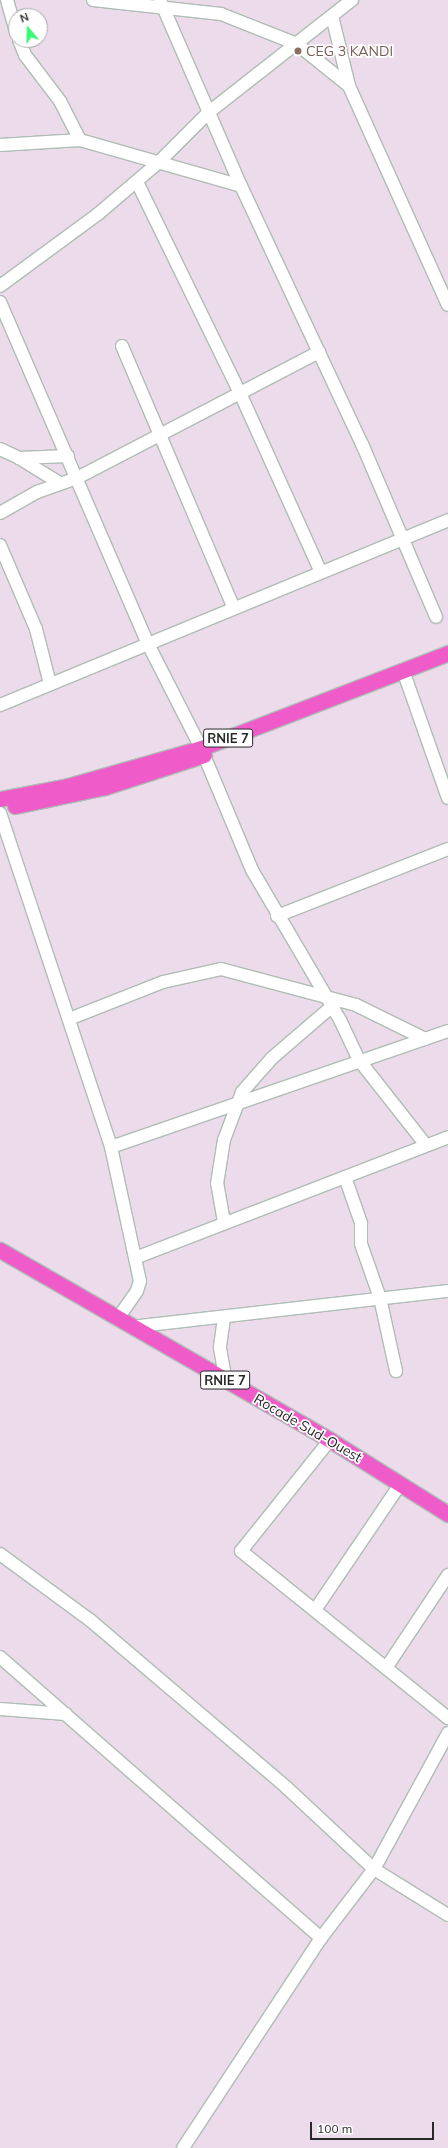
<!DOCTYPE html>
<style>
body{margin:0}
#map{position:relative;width:448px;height:2148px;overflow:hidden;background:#ebdbeb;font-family:Mulish,sans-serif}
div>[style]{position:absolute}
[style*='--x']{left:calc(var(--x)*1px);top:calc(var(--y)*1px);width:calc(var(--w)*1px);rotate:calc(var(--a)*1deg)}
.roads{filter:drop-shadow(1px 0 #afbdb3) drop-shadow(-1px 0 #afbdb3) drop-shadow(0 1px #afbdb3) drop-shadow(0 -1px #afbdb3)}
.minor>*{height:12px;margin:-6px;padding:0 6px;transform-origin:6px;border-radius:6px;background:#fff}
.major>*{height:15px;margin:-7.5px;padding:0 7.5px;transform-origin:7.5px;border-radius:7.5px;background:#f05bca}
.dots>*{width:11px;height:11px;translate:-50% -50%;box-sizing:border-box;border:2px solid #fff;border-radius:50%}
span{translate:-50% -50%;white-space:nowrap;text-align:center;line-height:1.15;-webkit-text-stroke:3.5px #fff;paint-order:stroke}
.shield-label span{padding:1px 3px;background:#fff;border:1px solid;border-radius:3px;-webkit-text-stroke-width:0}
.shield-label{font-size:13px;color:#292929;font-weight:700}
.education-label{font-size:14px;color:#785e54}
.left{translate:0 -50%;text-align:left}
.street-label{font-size:14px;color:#292929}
.north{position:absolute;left:8px;top:8px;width:40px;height:40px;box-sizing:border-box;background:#fff;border:1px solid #a9a9a9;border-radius:50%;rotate:341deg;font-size:11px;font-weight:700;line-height:16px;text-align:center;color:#292929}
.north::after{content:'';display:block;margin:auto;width:14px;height:18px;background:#3afa73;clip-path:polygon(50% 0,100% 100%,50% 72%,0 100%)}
.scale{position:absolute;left:310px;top:2122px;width:124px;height:18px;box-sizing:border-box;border:2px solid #292929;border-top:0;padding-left:5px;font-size:12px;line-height:14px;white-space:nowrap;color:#292929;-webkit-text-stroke:3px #fff;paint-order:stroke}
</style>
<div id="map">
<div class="roads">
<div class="minor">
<i style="--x:7;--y:0;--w:33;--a:74"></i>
<i style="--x:93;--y:0;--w:129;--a:6.2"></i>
<i style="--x:221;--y:14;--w:82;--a:21.5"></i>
<i style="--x:297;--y:44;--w:67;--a:38.9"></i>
<i style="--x:160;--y:0;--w:203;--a:66.5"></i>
<i style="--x:241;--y:186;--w:285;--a:64.9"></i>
<i style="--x:362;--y:444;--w:188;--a:66.8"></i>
<i style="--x:332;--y:16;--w:72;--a:76.3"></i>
<i style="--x:349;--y:86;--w:240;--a:65.7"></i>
<i style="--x:19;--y:40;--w:16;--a:68"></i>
<i style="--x:25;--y:55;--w:58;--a:52.7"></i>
<i style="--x:60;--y:101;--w:44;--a:62.9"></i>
<i style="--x:0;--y:145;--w:80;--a:-3.6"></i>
<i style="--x:80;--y:140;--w:167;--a:15.9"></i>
<i style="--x:137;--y:182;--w:235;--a:64"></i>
<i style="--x:240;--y:393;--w:196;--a:65.7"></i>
<i style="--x:0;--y:286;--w:122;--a:-36.3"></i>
<i style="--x:98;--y:214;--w:79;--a:-40.4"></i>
<i style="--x:158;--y:163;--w:72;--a:-45"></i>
<i style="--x:209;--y:112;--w:182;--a:-38.1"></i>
<i style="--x:0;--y:302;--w:373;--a:66.6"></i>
<i style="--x:148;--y:644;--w:117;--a:63"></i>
<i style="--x:201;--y:748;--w:132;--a:67.3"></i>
<i style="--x:252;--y:870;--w:176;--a:59.6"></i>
<i style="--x:341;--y:1022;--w:42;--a:64.7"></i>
<i style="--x:359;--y:1060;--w:108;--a:51.8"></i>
<i style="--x:122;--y:346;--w:285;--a:66.9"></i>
<i style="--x:0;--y:449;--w:21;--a:25"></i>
<i style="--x:19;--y:458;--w:49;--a:-2.3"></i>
<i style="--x:19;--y:458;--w:46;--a:31.6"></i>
<i style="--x:0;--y:513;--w:43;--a:-29.6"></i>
<i style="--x:37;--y:492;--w:42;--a:-19.3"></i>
<i style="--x:77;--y:478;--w:273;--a:-27.5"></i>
<i style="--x:0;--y:545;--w:91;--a:66.8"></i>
<i style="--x:36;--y:629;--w:57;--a:75.7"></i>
<i style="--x:406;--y:679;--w:126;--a:70.6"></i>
<i style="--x:0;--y:705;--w:485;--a:-22.4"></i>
<i style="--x:0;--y:813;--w:352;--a:71.6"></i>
<i style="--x:111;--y:1147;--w:137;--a:77.8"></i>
<i style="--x:140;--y:1281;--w:10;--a:107"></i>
<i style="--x:137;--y:1291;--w:33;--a:125"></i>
<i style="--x:277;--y:916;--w:184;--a:-21.4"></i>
<i style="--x:69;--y:1019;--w:101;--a:-21.5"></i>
<i style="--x:163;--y:982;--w:59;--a:-12.6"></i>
<i style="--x:221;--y:969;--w:140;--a:14.9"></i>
<i style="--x:356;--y:1005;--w:77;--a:26.2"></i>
<i style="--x:111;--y:1147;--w:356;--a:-19"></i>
<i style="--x:345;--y:1177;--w:49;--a:70.8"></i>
<i style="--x:361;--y:1223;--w:21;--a:90"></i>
<i style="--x:361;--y:1244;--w:57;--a:70.6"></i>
<i style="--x:380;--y:1298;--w:75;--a:77.6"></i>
<i style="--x:224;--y:1222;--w:39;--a:-100"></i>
<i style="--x:217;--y:1184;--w:45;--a:-81"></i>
<i style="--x:224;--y:1140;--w:51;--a:-69.4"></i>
<i style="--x:242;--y:1092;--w:45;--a:-48.6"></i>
<i style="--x:272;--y:1058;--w:86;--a:-40.7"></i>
<i style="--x:135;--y:1258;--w:336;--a:-21.1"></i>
<i style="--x:224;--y:1318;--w:30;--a:98"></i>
<i style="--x:220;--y:1348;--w:34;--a:80"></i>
<i style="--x:131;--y:1327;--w:319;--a:-6.5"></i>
<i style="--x:330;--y:1440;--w:142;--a:128.7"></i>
<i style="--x:241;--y:1551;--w:266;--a:38.9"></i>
<i style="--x:0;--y:1554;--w:112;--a:36.3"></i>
<i style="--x:90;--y:1620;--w:257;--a:40.4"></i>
<i style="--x:286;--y:1787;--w:120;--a:43"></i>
<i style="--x:374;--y:1869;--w:87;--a:31.9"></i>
<i style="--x:315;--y:1610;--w:153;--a:-55.9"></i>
<i style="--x:0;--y:1657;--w:427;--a:41.2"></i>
<i style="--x:386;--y:1668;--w:112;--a:-56.3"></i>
<i style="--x:0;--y:1709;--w:66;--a:4.3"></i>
<i style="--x:183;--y:2148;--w:251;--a:-56.7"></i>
<i style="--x:321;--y:1938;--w:87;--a:-52.5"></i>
<i style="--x:374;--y:1869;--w:155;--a:-61.4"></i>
</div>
<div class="major">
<i style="--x:0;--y:799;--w:69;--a:-10.8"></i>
<i style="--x:68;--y:786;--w:138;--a:-15.9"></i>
<i style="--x:201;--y:748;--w:265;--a:-21"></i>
<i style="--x:15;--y:806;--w:92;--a:-11.9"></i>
<i style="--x:105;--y:787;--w:104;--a:-17.9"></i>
<i style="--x:0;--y:1250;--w:381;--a:29.9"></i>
<i style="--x:330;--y:1440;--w:139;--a:32.1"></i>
</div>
</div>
<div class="dots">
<i style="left:298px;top:51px;background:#8d6e63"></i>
</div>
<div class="shield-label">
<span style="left:228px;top:738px">RNIE 7</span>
<span style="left:225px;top:1380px">RNIE 7</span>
</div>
<div class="education-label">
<span class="left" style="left:306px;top:51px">CEG 3 KANDI</span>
</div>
<div class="street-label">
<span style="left:308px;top:1428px;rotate:30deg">Rocade Sud-Ouest</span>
</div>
<div class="north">N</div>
<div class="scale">100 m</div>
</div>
